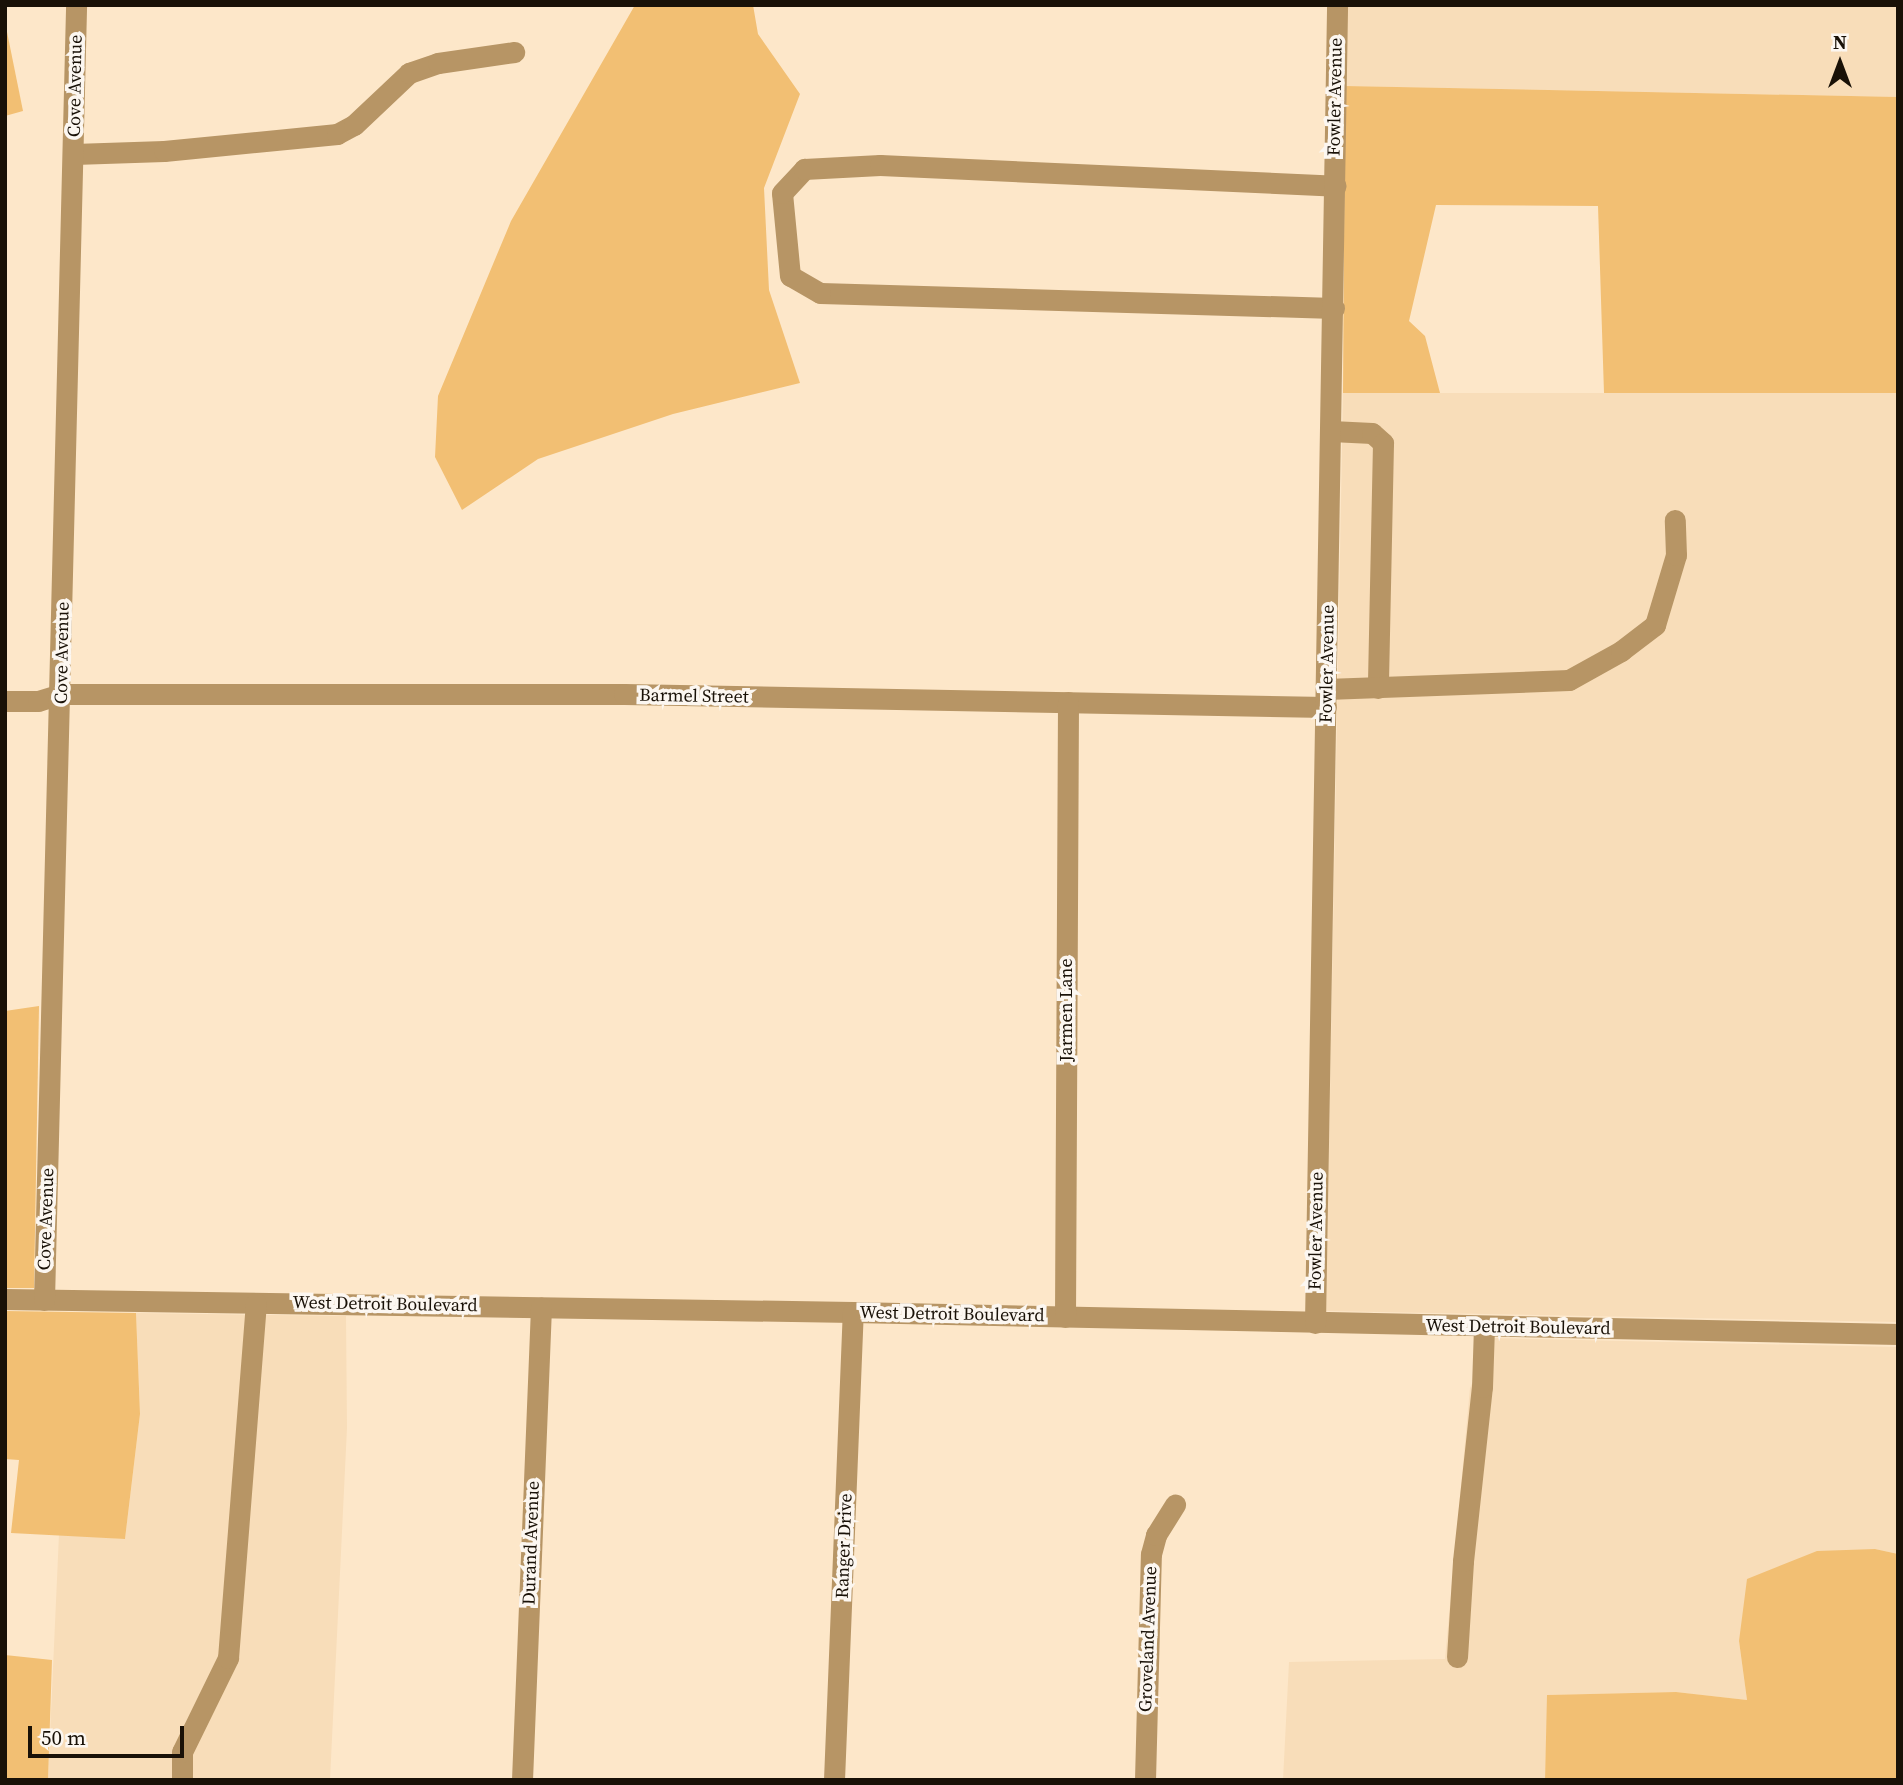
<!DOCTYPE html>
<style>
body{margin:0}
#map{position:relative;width:1903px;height:1785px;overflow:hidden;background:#fde7c9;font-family:"Source Serif 4",serif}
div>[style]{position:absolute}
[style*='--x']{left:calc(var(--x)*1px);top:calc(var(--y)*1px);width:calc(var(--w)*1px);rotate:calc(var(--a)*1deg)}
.built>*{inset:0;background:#f8ddb9}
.green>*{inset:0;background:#f2bf73}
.minor>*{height:21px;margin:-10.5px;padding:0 10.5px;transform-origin:10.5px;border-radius:10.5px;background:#b79565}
span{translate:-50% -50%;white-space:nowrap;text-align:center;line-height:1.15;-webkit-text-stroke:7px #fcf7f1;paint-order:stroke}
.street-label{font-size:18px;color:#191107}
.frame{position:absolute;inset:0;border:7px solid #191107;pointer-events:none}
.north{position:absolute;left:1805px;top:28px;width:70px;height:70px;-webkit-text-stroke:5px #fcf7f1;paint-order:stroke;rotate:0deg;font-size:19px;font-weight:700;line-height:28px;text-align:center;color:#191107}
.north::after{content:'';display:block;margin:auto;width:24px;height:32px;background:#191107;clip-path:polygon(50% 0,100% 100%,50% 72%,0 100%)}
.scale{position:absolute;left:28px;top:1726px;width:156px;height:32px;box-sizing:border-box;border:4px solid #191107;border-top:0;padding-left:9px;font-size:21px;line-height:24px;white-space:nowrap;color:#191107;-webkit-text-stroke:5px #fcf7f1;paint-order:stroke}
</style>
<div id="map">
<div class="built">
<i style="clip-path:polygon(1347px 5px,1898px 5px,1898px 97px,1345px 86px)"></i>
<i style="clip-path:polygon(1343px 393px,1898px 393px,1898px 1322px,1326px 1311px)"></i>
<i style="clip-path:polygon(136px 1313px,346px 1316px,347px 1428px,330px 1780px,48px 1780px,59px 1534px,125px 1539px,140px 1414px)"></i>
<i style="clip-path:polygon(1493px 1338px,1898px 1347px,1898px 1554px,1875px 1549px,1739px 1641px,1747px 1700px,1676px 1692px,1548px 1695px,1545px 1780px,1283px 1780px,1289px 1662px,1445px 1659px,1470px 1388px)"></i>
</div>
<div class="green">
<i style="clip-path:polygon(635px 5px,753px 5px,758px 34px,800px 94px,764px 188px,769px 290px,800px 383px,673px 414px,538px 459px,462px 510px,435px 457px,438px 396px,511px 221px)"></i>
<i style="clip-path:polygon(5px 22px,23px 111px,5px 116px)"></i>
<i style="clip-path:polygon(1345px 86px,1898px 97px,1898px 393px,1604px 393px,1598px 206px,1436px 205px,1409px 321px,1425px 336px,1440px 393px,1343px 393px)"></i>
<i style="clip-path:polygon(39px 1006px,34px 1288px,5px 1288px,5px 1011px)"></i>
<i style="clip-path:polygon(5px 1311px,136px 1313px,140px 1414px,125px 1539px,11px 1533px,19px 1460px,5px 1459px)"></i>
<i style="clip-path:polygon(1875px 1549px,1898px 1554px,1898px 1780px,1545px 1780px,1547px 1695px,1676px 1692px,1747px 1700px,1739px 1641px,1747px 1579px,1817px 1551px)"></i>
<i style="clip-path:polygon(5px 1655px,52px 1660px,48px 1780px,5px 1780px)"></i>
</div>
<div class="minor">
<i style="--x:74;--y:154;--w:90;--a:-1.9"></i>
<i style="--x:164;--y:151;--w:174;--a:-5.6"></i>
<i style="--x:337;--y:134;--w:19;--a:-28"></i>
<i style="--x:354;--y:125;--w:76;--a:-43.4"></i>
<i style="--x:409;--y:73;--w:31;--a:-19"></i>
<i style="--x:438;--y:63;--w:77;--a:-8.2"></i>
<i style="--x:1334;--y:308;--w:514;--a:-178.33"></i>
<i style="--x:820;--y:293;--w:34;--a:-150"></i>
<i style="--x:790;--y:276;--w:83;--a:-95.5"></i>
<i style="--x:782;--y:193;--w:33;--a:-47"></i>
<i style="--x:804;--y:169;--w:76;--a:-3"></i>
<i style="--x:880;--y:165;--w:456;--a:2.6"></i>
<i style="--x:1331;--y:431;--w:41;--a:2.8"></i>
<i style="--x:1372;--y:433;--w:15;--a:42"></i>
<i style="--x:1383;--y:443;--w:245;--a:91.2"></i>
<i style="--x:1326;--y:689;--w:243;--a:-2.1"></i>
<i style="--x:1569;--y:680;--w:60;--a:-29.1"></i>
<i style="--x:1621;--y:651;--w:43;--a:-37.4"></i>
<i style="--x:1655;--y:625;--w:73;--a:-73.3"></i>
<i style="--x:1676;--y:555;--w:35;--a:-92"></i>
<i style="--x:5;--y:701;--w:33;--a:0"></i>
<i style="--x:38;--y:701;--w:24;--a:-17"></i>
<i style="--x:61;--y:694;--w:563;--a:0"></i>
<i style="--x:624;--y:694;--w:702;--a:1.06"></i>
<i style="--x:5;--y:1299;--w:848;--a:0.88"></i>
<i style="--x:853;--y:1312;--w:1045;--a:1.21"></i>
<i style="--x:44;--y:1300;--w:1295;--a:-88.58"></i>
<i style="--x:1065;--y:1317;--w:615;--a:-89.72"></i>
<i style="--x:1315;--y:1323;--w:1318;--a:-89.04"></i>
<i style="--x:1457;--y:1657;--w:96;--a:-86.4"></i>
<i style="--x:1463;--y:1561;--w:175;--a:-83.8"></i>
<i style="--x:1482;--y:1387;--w:61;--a:-88.1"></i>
<i style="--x:182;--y:1780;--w:28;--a:-90"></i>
<i style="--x:182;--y:1752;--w:105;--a:-63.9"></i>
<i style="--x:228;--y:1658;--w:356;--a:-85.5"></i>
<i style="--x:522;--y:1780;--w:473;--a:-87.7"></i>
<i style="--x:834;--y:1780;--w:468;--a:-87.7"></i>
<i style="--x:1145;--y:1780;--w:226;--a:-88.5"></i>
<i style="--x:1151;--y:1554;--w:20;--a:-75"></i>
<i style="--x:1156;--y:1535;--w:36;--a:-58"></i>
</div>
<div class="street-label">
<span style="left:75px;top:86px;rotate:-89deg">Cove Avenue</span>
<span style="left:1335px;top:97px;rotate:-89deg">Fowler Avenue</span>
<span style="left:62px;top:653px;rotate:-89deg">Cove Avenue</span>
<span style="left:1327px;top:664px;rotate:-89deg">Fowler Avenue</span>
<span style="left:694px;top:696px;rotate:1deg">Barmel Street</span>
<span style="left:1066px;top:1010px;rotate:-90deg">Jarmen Lane</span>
<span style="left:46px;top:1219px;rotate:-88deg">Cove Avenue</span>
<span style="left:1316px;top:1231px;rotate:-89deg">Fowler Avenue</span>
<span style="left:385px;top:1304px;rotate:1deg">West Detroit Boulevard</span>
<span style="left:952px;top:1314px;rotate:1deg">West Detroit Boulevard</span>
<span style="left:1518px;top:1327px;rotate:1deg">West Detroit Boulevard</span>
<span style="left:531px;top:1543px;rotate:-88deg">Durand Avenue</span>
<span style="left:844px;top:1546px;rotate:-88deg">Ranger Drive</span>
<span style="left:1148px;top:1639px;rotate:-88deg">Groveland Avenue</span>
</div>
<div class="frame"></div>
<div class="north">N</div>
<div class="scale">50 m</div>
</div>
